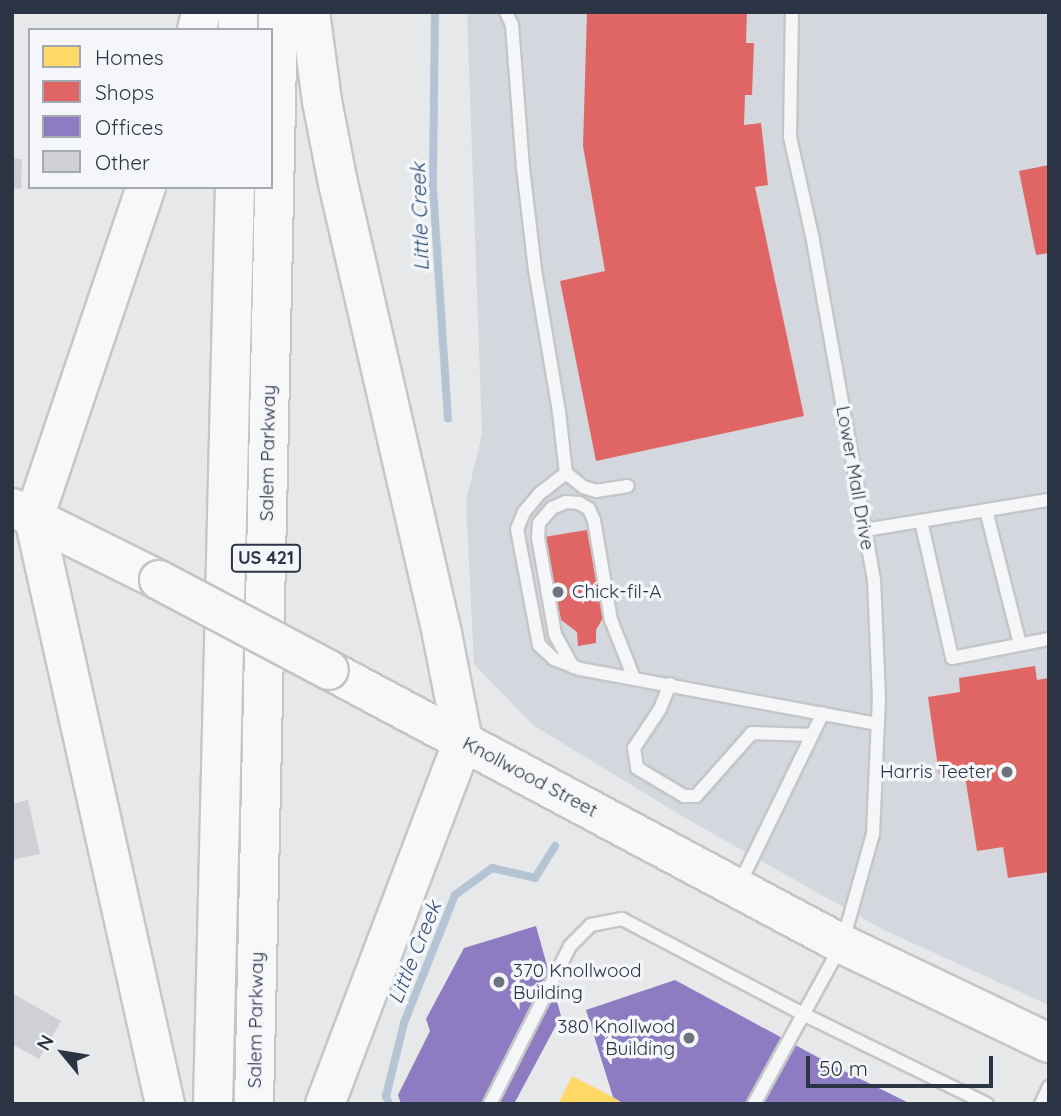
<!DOCTYPE html>
<style>
body{margin:0}
#map{position:relative;width:1061px;height:1116px;overflow:hidden;background:#e6e8ea;font-family:Quicksand,sans-serif}
div>[style]{position:absolute}
[style*='--x']{left:calc(var(--x)*1px);top:calc(var(--y)*1px);width:calc(var(--w)*1px);rotate:calc(var(--a)*1deg)}
.built>*{inset:0;background:#d4d7dd}
.homes>*{inset:0;background:#ffd966}
.shops>*{inset:0;background:#e06666}
.offices>*{inset:0;background:#8e7cc3}
.stream>*{height:8px;margin:-4px;padding:0 4px;transform-origin:4px;border-radius:4px;background:#b4c4d5}
.building>*{inset:0;background:#ced0d3}
.roads{filter:drop-shadow(2px 0 #c4c6c8) drop-shadow(-2px 0 #c4c6c8) drop-shadow(0 2px #c4c6c8) drop-shadow(0 -2px #c4c6c8)}
.lane>*{height:12px;margin:-6px;padding:0 6px;transform-origin:6px;border-radius:6px;background:#f5f6f7}
.secondary>*{height:37px;margin:-18.5px;padding:0 18.5px;transform-origin:18.5px;border-radius:18.5px;background:#f8f8f8}
.primary>*{height:38px;margin:-19px;padding:0 19px;transform-origin:19px;border-radius:19px;background:#f8f8f8}
.highway>*{height:38px;margin:-19px;padding:0 19px;transform-origin:19px;border-radius:19px;background:#f8f8f8}
.bridges{filter:drop-shadow(2px 0 #c2c5c8) drop-shadow(-2px 0 #c2c5c8) drop-shadow(0 2px #c2c5c8) drop-shadow(0 -2px #c2c5c8)}
.primary-bridge>*{height:38px;margin:-19px;padding:0 19px;transform-origin:19px;border-radius:19px;background:#f8f8f8}
.dots>*{width:19px;height:19px;translate:-50% -50%;box-sizing:border-box;border:4px solid #f4f6f9;border-radius:50%}
span{translate:-50% -50%;white-space:nowrap;text-align:center;line-height:1.15;-webkit-text-stroke:7px #f4f6f9;paint-order:stroke}
.shield-label span{padding:2px 5px;background:#f4f6f9;border:2px solid;border-radius:5px;-webkit-text-stroke-width:0}
.shield-label{font-size:18px;color:#2b3445;font-weight:700}
.street-label{font-size:19px;color:#2b3445}
.poi-label{font-size:19px;color:#2b3445}
.left{translate:0 -50%;text-align:left}
.right{translate:-100% -50%;text-align:right}
.water-label{font-size:21px;color:#34527a;font-style:italic}
.frame{position:absolute;inset:0;border:14px solid #2b3445;pointer-events:none}
.legend{position:absolute;left:28px;top:28px;width:245px;height:161px;box-sizing:border-box;background:#f4f6f9;border:2px solid #a4a8b1;margin:0;padding:9px 12px;list-style:none;font-size:21px;color:#2b3445}
.legend li{display:flex;align-items:center;gap:14px;height:35px}
.legend b{width:35px;border:2px solid #a4a8b1}
.north{position:absolute;left:28px;top:1018px;width:70px;height:70px;-webkit-text-stroke:5px #f4f6f9;paint-order:stroke;rotate:300deg;font-size:19px;font-weight:700;line-height:28px;text-align:center;color:#2b3445}
.north::after{content:'';display:block;margin:auto;width:24px;height:32px;background:#2b3445;clip-path:polygon(50% 0,100% 100%,50% 72%,0 100%)}
.scale{position:absolute;left:806px;top:1056px;width:187px;height:32px;box-sizing:border-box;border:4px solid #2b3445;border-top:0;padding-left:9px;font-size:21px;line-height:24px;white-space:nowrap;color:#2b3445;-webkit-text-stroke:5px #f4f6f9;paint-order:stroke}
</style>
<div id="map">
<div class="built">
<i style="clip-path:polygon(467px 12px,1049px 12px,1049px 1005px,882px 929px,687px 819px,533px 725px,474px 664px,466px 501px,482px 434px)"></i>
</div>
<div class="homes">
<i style="clip-path:polygon(572px 1076px,613px 1097px,624px 1104px,558px 1104px)"></i>
</div>
<div class="shops">
<i style="clip-path:polygon(587px 12px,747px 12px,746px 43px,754px 43px,752px 95px,745px 95px,744px 125px,761px 123px,768px 185px,755px 187px,804px 416px,596px 461px,560px 281px,605px 271px,583px 146px)"></i>
<i style="clip-path:polygon(1049px 165px,1049px 253px,1036px 255px,1019px 171px)"></i>
<i style="clip-path:polygon(587px 530px,603px 618px,596px 630px,596px 643px,578px 646px,577px 632px,561px 620px,544px 537px)"></i>
<i style="clip-path:polygon(1035px 666px,1037px 680px,1049px 678px,1049px 872px,1008px 878px,1003px 847px,977px 851px,964px 770px,939px 774px,928px 697px,960px 692px,959px 678px)"></i>
</div>
<div class="offices">
<i style="clip-path:polygon(536px 926px,561px 1016px,514px 1104px,401px 1104px,398px 1095px,430px 1031px,426px 1019px,464px 948px)"></i>
<i style="clip-path:polygon(675px 980px,834px 1066px,911px 1104px,624px 1104px,613px 1097px,586px 1010px)"></i>
</div>
<div class="stream">
<i style="--x:435;--y:12;--w:176;--a:90.7"></i>
<i style="--x:433;--y:188;--w:231;--a:86.3"></i>
<i style="--x:389;--y:1104;--w:9;--a:-111"></i>
<i style="--x:386;--y:1096;--w:75;--a:-76.1"></i>
<i style="--x:404;--y:1023;--w:138;--a:-68.3"></i>
<i style="--x:455;--y:895;--w:46;--a:-36.1"></i>
<i style="--x:492;--y:868;--w:44;--a:13.1"></i>
<i style="--x:535;--y:878;--w:38;--a:-58"></i>
</div>
<div class="building">
<i style="clip-path:polygon(12px 159px,22px 159px,21px 189px,12px 188px)"></i>
<i style="clip-path:polygon(28px 800px,40px 854px,12px 860px,12px 804px)"></i>
<i style="clip-path:polygon(12px 993px,61px 1021px,39px 1059px,12px 1044px)"></i>
</div>
<div class="roads">
<div class="lane">
<i style="--x:506;--y:12;--w:14;--a:65"></i>
<i style="--x:512;--y:25;--w:143;--a:85.6"></i>
<i style="--x:523;--y:168;--w:103;--a:83.3"></i>
<i style="--x:535;--y:270;--w:144;--a:80.4"></i>
<i style="--x:559;--y:412;--w:61;--a:83.5"></i>
<i style="--x:566;--y:473;--w:22;--a:39"></i>
<i style="--x:583;--y:487;--w:14;--a:17"></i>
<i style="--x:596;--y:491;--w:32;--a:-9"></i>
<i style="--x:566;--y:473;--w:33;--a:142"></i>
<i style="--x:540;--y:493;--w:25;--a:130"></i>
<i style="--x:524;--y:512;--w:18;--a:112"></i>
<i style="--x:517;--y:529;--w:118;--a:79.3"></i>
<i style="--x:539;--y:645;--w:21;--a:43"></i>
<i style="--x:554;--y:659;--w:28;--a:21"></i>
<i style="--x:580;--y:669;--w:303;--a:10.5"></i>
<i style="--x:986;--y:510;--w:138;--a:75.8"></i>
<i style="--x:921;--y:521;--w:140;--a:77.2"></i>
<i style="--x:952;--y:658;--w:99;--a:-11.1"></i>
<i style="--x:865;--y:530;--w:186;--a:-9.3"></i>
<i style="--x:573;--y:667;--w:38;--a:-119"></i>
<i style="--x:555;--y:634;--w:97;--a:-100"></i>
<i style="--x:538;--y:538;--w:15;--a:-86"></i>
<i style="--x:539;--y:523;--w:20;--a:-49"></i>
<i style="--x:552;--y:508;--w:15;--a:-23"></i>
<i style="--x:566;--y:502;--w:13;--a:4"></i>
<i style="--x:579;--y:503;--w:12;--a:31"></i>
<i style="--x:589;--y:509;--w:12;--a:66"></i>
<i style="--x:594;--y:520;--w:101;--a:80.4"></i>
<i style="--x:611;--y:620;--w:62;--a:68.4"></i>
<i style="--x:670;--y:684;--w:27;--a:112"></i>
<i style="--x:660;--y:709;--w:47;--a:123.7"></i>
<i style="--x:634;--y:748;--w:20;--a:81"></i>
<i style="--x:637;--y:768;--w:55;--a:30.8"></i>
<i style="--x:684;--y:796;--w:12;--a:0"></i>
<i style="--x:696;--y:796;--w:84;--a:-48.4"></i>
<i style="--x:752;--y:733;--w:60;--a:1.9"></i>
<i style="--x:739;--y:885;--w:191;--a:-64"></i>
<i style="--x:490;--y:1104;--w:177;--a:-63.1"></i>
<i style="--x:570;--y:946;--w:30;--a:-45"></i>
<i style="--x:591;--y:925;--w:32;--a:-11"></i>
<i style="--x:622;--y:919;--w:204;--a:27.7"></i>
<i style="--x:803;--y:1014;--w:205;--a:26.1"></i>
<i style="--x:754;--y:1104;--w:183;--a:-61.2"></i>
<i style="--x:842;--y:944;--w:114;--a:-74.3"></i>
<i style="--x:873;--y:834;--w:136;--a:-87.5"></i>
<i style="--x:879;--y:698;--w:118;--a:-92.4"></i>
<i style="--x:874;--y:580;--w:345;--a:-100.2"></i>
<i style="--x:813;--y:240;--w:106;--a:-102.6"></i>
<i style="--x:790;--y:137;--w:125;--a:-89.1"></i>
<i style="--x:1041;--y:1104;--w:19;--a:-65"></i>
</div>
<div class="secondary">
<i style="--x:12;--y:507;--w:25;--a:27"></i>
</div>
<div class="primary">
<i style="--x:34;--y:518;--w:140;--a:26.4"></i>
<i style="--x:329;--y:670;--w:582;--a:28.11"></i>
<i style="--x:842;--y:944;--w:229;--a:25.6"></i>
</div>
<div class="highway">
<i style="--x:310;--y:12;--w:90;--a:82.3"></i>
<i style="--x:322;--y:101;--w:84;--a:79"></i>
<i style="--x:338;--y:183;--w:463;--a:77"></i>
<i style="--x:442;--y:634;--w:109;--a:78.9"></i>
<i style="--x:463;--y:741;--w:388;--a:110.8"></i>
<i style="--x:197;--y:30;--w:18;--a:-77"></i>
<i style="--x:238;--y:30;--w:18;--a:-90"></i>
<i style="--x:146;--y:187;--w:349;--a:108.7"></i>
<i style="--x:34;--y:518;--w:600;--a:77.4"></i>
<i style="--x:213;--y:1104;--w:917;--a:-88.63"></i>
<i style="--x:254;--y:1104;--w:1092;--a:-88.74"></i>
</div>
</div>
<div class="bridges">
<div class="primary-bridge">
<i style="--x:159;--y:580;--w:192;--a:27.9"></i>
</div>
</div>
<div class="dots">
<i style="left:558px;top:592px;background:#6c737f"></i>
<i style="left:1007px;top:772px;background:#6c737f"></i>
<i style="left:499px;top:982px;background:#6c737f"></i>
<i style="left:689px;top:1038px;background:#6c737f"></i>
</div>
<div class="shield-label">
<span style="left:266px;top:558px">US 421</span>
</div>
<div class="street-label">
<span style="left:268px;top:453px;rotate:-89deg">Salem Parkway</span>
<span style="left:855px;top:478px;rotate:80deg">Lower Mall Drive</span>
<span style="left:530px;top:777px;rotate:28deg">Knollwood Street</span>
<span style="left:256px;top:1020px;rotate:-89deg">Salem Parkway</span>
</div>
<div class="poi-label">
<span class="left" style="left:572px;top:592px">Chick-fil-A</span>
<span class="right" style="left:993px;top:772px">Harris Teeter</span>
<span class="left" style="left:513px;top:982px">370 Knollwood<br>Building</span>
<span class="right" style="left:675px;top:1038px">380 Knollwod<br>Building</span>
</div>
<div class="water-label">
<span style="left:419px;top:217px;rotate:-92deg">Little Creek</span>
<span style="left:414px;top:952px;rotate:-68deg">Little Creek</span>
</div>
<div class="frame"></div>
<ul class="legend">
<li><b style="height:19px;background:#ffd966"></b>Homes</li>
<li><b style="height:19px;background:#e06666"></b>Shops</li>
<li><b style="height:19px;background:#8e7cc3"></b>Offices</li>
<li><b style="height:19px;background:#ced0d3"></b>Other</li>
</ul>
<div class="north">N</div>
<div class="scale">50 m</div>
</div>
